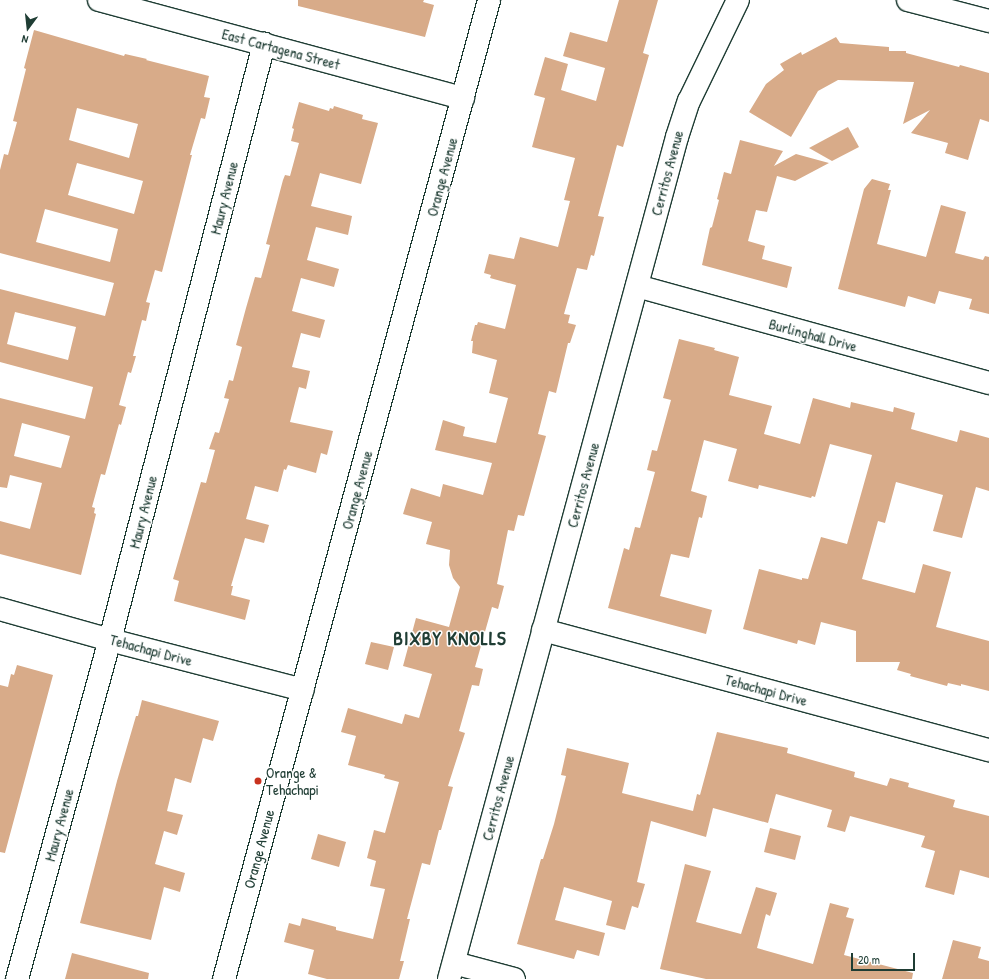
<!DOCTYPE html>
<style>
body{margin:0}
#map{position:relative;width:989px;height:979px;overflow:hidden;background:#fff;font-family:"Patrick Hand",sans-serif}
div>[style]{position:absolute}
[style*='--x']{left:calc(var(--x)*1px);top:calc(var(--y)*1px);width:calc(var(--w)*1px);rotate:calc(var(--a)*1deg)}
.building>*{inset:0;background:#d8ab89}
.roads{filter:drop-shadow(1px 0 #1f3d34) drop-shadow(-1px 0 #1f3d34) drop-shadow(0 1px #1f3d34) drop-shadow(0 -1px #1f3d34)}
.minor>*{height:22px;margin:-11px;padding:0 11px;transform-origin:11px;border-radius:11px;background:#fff}
.tertiary>*{height:22px;margin:-11px;padding:0 11px;transform-origin:11px;border-radius:11px;background:#fff}
.dots>*{width:11px;height:11px;translate:-50% -50%;box-sizing:border-box;border:2px solid #fff;border-radius:50%}
span{translate:-50% -50%;white-space:nowrap;text-align:center;line-height:1.15;-webkit-text-stroke:3px #fff;paint-order:stroke}
.street-label{font-size:15px;color:#1f3d34}
.poi-label{font-size:15px;color:#1f3d34}
.left{translate:0 -50%;text-align:left}
.district-label{font-size:19px;color:#1f3d34;font-weight:700;letter-spacing:1px}
.north{position:absolute;left:8px;top:8px;width:40px;height:40px;-webkit-text-stroke:3px #fff;paint-order:stroke;rotate:195deg;font-size:11px;font-weight:700;line-height:16px;text-align:center;color:#1f3d34}
.north::after{content:'';display:block;margin:auto;width:14px;height:18px;background:#1f3d34;clip-path:polygon(50% 0,100% 100%,50% 72%,0 100%)}
.scale{position:absolute;left:851px;top:953px;width:64px;height:18px;box-sizing:border-box;border:2px solid #1f3d34;border-top:0;padding-left:5px;font-size:12px;line-height:14px;white-space:nowrap;color:#1f3d34;-webkit-text-stroke:3px #fff;paint-order:stroke}
</style>
<div id="map">
<div class="building">
<i style="clip-path:polygon(298px 0,424px 0,423px 2px,434px 5px,425px 37px,298px 6px)"></i>
<i style="clip-path:polygon(619px 0,658px 0,643px 53px,649px 55px,623px 147px,617px 145px,598px 216px,604px 217px,594px 256px,591px 255px,587px 270px,577px 268px,564px 314px,570px 315px,568px 323px,576px 325px,570px 343px,568px 343px,556px 393px,549px 391px,538px 434px,546px 436px,524px 516px,518px 515px,514px 531px,508px 530px,497px 584px,504px 586px,498px 609px,492px 607px,475px 667px,483px 669px,479px 686px,472px 685px,459px 731px,465px 733px,448px 786px,453px 787px,441px 830px,439px 830px,430px 865px,422px 863px,407px 919px,410px 919px,400px 961px,404px 961px,399px 979px,327px 979px,308px 974px,314px 950px,284px 942px,289px 923px,300px 926px,302px 918px,336px 927px,336px 930px,373px 939px,385px 889px,370px 886px,376px 861px,367px 858px,374px 830px,385px 833px,399px 782px,384px 778px,385px 775px,348px 765px,356px 736px,341px 732px,348px 708px,402px 724px,405px 714px,419px 718px,432px 674px,403px 666px,416px 618px,449px 627px,460px 587px,453px 578px,449px 565px,450px 550px,426px 544px,432px 522px,403px 514px,411px 488px,440px 497px,443px 484px,483px 495px,492px 463px,435px 450px,443px 420px,465px 427px,463px 436px,496px 443px,508px 398px,489px 393px,497px 360px,472px 353px,473px 341px,471px 341px,475px 325px,477px 325px,478px 322px,505px 329px,516px 285px,490px 278px,491px 275px,484px 273px,489px 254px,514px 259px,520px 237px,558px 247px,570px 201px,564px 200px,575px 158px,532px 147px,545px 98px,534px 95px,545px 57px,568px 64px,561px 90px,596px 101px,605px 68px,563px 56px,570px 32px,607px 42px)"></i>
<i style="clip-path:polygon(evenodd,34px 30px,124px 56px,125px 54px,147px 59px,146px 60px,209px 76px,204px 97px,210px 98px,205px 119px,201px 118px,190px 155px,192px 155px,162px 272px,155px 270px,146px 302px,150px 303px,146px 321px,142px 320px,133px 356px,136px 356px,131px 373px,128px 372px,119px 405px,126px 407px,121px 425px,119px 424px,105px 475px,101px 474px,92px 507px,95px 508px,94px 513px,96px 514px,81px 575px,0 554px,0 521px,30px 529px,42px 483px,10px 475px,7px 488px,0 487px,0 398px,85px 419px,93px 387px,0 362px,0 289px,105px 316px,114px 283px,0 253px,0 170px,4px 154px,8px 155px,17px 122px,13px 121px,26px 69px,24px 68px,34px 30px,77px 108px,138px 124px,129px 158px,69px 140px,77px 108px,34px 30px,77px 163px,143px 181px,134px 214px,68px 195px,77px 163px,34px 30px,45px 209px,118px 229px,110px 262px,36px 242px,45px 209px,34px 30px,15px 312px,76px 327px,68px 360px,7px 344px,15px 312px,34px 30px,22px 423px,70px 436px,61px 468px,14px 456px,22px 423px)"></i>
<i style="clip-path:polygon(836px 37px,840px 43px,889px 47px,889px 51px,906px 51px,906px 53px,959px 67px,960px 65px,989px 73px,989px 122px,980px 119px,968px 160px,945px 153px,948px 143px,911px 133px,930px 110px,903px 124px,914px 82px,838px 80px,818px 91px,791px 137px,749px 112px,766px 84px,784px 70px,780px 64px,801px 52px,802px 55px)"></i>
<i style="clip-path:polygon(299px 102px,329px 111px,330px 108px,333px 109px,334px 106px,363px 115px,362px 119px,378px 123px,361px 184px,320px 173px,311px 206px,352px 216px,348px 235px,316px 227px,307px 260px,339px 269px,334px 287px,301px 278px,292px 311px,325px 320px,320px 338px,301px 333px,292px 367px,310px 371px,306px 389px,299px 387px,290px 422px,333px 431px,327px 455px,321px 453px,316px 473px,288px 465px,286px 470px,284px 469px,278px 492px,255px 486px,246px 519px,269px 525px,264px 543px,245px 538px,231px 586px,233px 586px,231px 595px,250px 600px,245px 620px,174px 601px,179px 581px,173px 579px,201px 482px,206px 483px,215px 450px,209px 449px,215px 432px,219px 433px,229px 399px,224px 398px,229px 380px,233px 381px,242px 347px,236px 345px,246px 308px,255px 277px,261px 278px,270px 245px,266px 244px,283px 180px,285px 175px,290px 176px,299px 143px,291px 141px,294px 129px,292px 128px)"></i>
<i style="clip-path:polygon(848px 127px,859px 147px,832px 161px,809px 148px)"></i>
<i style="clip-path:polygon(740px 140px,783px 151px,774px 166px,796px 154px,829px 163px,795px 181px,777px 176px,767px 212px,756px 210px,748px 241px,765px 246px,762px 259px,792px 267px,787px 288px,702px 265px,710px 228px,712px 227px,719px 200px,717px 199px,724px 172px,731px 174px)"></i>
<i style="clip-path:polygon(872px 179px,890px 184px,888px 190px,891px 190px,877px 244px,926px 257px,941px 205px,966px 212px,955px 253px,983px 260px,985px 256px,989px 257px,989px 314px,969px 309px,972px 299px,939px 291px,935px 304px,908px 296px,905px 307px,838px 289px,864px 189px)"></i>
<i style="clip-path:polygon(679px 339px,715px 348px,714px 350px,739px 357px,729px 395px,772px 406px,764px 434px,800px 444px,813px 398px,850px 408px,851px 402px,893px 412px,894px 407px,915px 413px,911px 429px,957px 442px,960px 430px,989px 438px,989px 491px,976px 487px,962px 538px,933px 531px,943px 495px,896px 482px,885px 523px,878px 521px,862px 579px,915px 593px,923px 564px,951px 572px,936px 627px,989px 641px,989px 691px,961px 684px,961px 686px,948px 683px,947px 686px,910px 676px,911px 674px,897px 670px,900px 662px,856px 662px,856px 631px,821px 622px,815px 645px,798px 640px,797px 644px,743px 629px,759px 569px,802px 580px,802px 578px,808px 579px,821px 537px,847px 544px,872px 455px,830px 444px,815px 497px,812px 496px,811px 498px,759px 485px,758px 489px,728px 481px,737px 449px,704px 440px,691px 491px,707px 496px,702px 518px,699px 517px,689px 558px,671px 554px,660px 596px,712px 610px,706px 634px,608px 608px,624px 548px,629px 550px,635px 527px,640px 528px,655px 472px,647px 470px,652px 450px,657px 451px,671px 400px,663px 398px)"></i>
<i style="clip-path:polygon(371px 642px,394px 647px,388px 670px,365px 664px)"></i>
<i style="clip-path:polygon(17px 665px,53px 675px,5px 853px,0 852px,0 685px,8px 687px,11px 674px,14px 675px)"></i>
<i style="clip-path:polygon(142px 700px,219px 721px,213px 741px,203px 738px,191px 783px,175px 778px,167px 811px,183px 815px,177px 835px,164px 831px,155px 864px,185px 873px,180px 892px,164px 887px,151px 940px,80px 923px,117px 781px,136px 716px,138px 716px)"></i>
<i style="clip-path:polygon(717px 732px,788px 748px,787px 753px,855px 772px,854px 777px,887px 786px,890px 778px,909px 783px,908px 787px,955px 800px,953px 807px,989px 816px,989px 878px,960px 870px,954px 895px,925px 887px,935px 851px,921px 847px,925px 836px,850px 816px,845px 832px,827px 827px,832px 810px,776px 794px,768px 823px,713px 808px,706px 837px,651px 821px,637px 882px,645px 884px,638px 908px,632px 906px,625px 930px,606px 925px,612px 901px,564px 887px,555px 920px,605px 933px,599px 956px,577px 950px,574px 959px,517px 944px,541px 859px,543px 859px,554px 824px,566px 776px,561px 775px,567px 748px,629px 763px,622px 793px,693px 811px,697px 794px,700px 795px)"></i>
<i style="clip-path:polygon(770px 828px,801px 836px,795px 860px,764px 852px)"></i>
<i style="clip-path:polygon(318px 834px,346px 842px,339px 867px,311px 859px)"></i>
<i style="clip-path:polygon(685px 864px,711px 871px,696px 922px,741px 934px,756px 887px,777px 893px,770px 916px,766px 914px,757px 948px,813px 964px,830px 903px,849px 908px,846px 917px,854px 919px,844px 955px,913px 973px,912px 979px,706px 979px,660px 969px)"></i>
<i style="clip-path:polygon(953px 940px,981px 947px,978px 958px,989px 961px,989px 979px,942px 979px)"></i>
<i style="clip-path:polygon(72px 953px,149px 973px,148px 979px,65px 979px)"></i>
</div>
<div class="roads">
<div class="minor">
<i style="--x:99;--y:0;--w:377;--a:15.1"></i>
<i style="--x:908;--y:0;--w:84;--a:14.5"></i>
<i style="--x:637;--y:286;--w:365;--a:15.4"></i>
<i style="--x:543;--y:630;--w:462;--a:15.1"></i>
<i style="--x:454;--y:963;--w:62;--a:14.9"></i>
<i style="--x:17;--y:979;--w:352;--a:-74.7"></i>
<i style="--x:110;--y:640;--w:616;--a:-75.51"></i>
<i style="--x:449;--y:979;--w:872;--a:-74.85"></i>
<i style="--x:677;--y:137;--w:38;--a:-72"></i>
<i style="--x:689;--y:101;--w:112;--a:-64.1"></i>
</div>
<div class="tertiary">
<i style="--x:0;--y:609;--w:114;--a:15.7"></i>
<i style="--x:110;--y:640;--w:199;--a:14.5"></i>
<i style="--x:224;--y:979;--w:1014;--a:-74.85"></i>
</div>
</div>
<div class="dots">
<i style="left:258px;top:781px;background:#c8321e"></i>
</div>
<div class="street-label">
<span style="left:281px;top:49px;rotate:15deg">East Cartagena Street</span>
<span style="left:667px;top:173px;rotate:-75deg">Cerritos Avenue</span>
<span style="left:442px;top:177px;rotate:-75deg">Orange Avenue</span>
<span style="left:224px;top:198px;rotate:-76deg">Maury Avenue</span>
<span style="left:813px;top:335px;rotate:15deg">Burlinghall Drive</span>
<span style="left:583px;top:485px;rotate:-75deg">Cerritos Avenue</span>
<span style="left:357px;top:490px;rotate:-75deg">Orange Avenue</span>
<span style="left:143px;top:512px;rotate:-76deg">Maury Avenue</span>
<span style="left:151px;top:650px;rotate:15deg">Tehachapi Drive</span>
<span style="left:766px;top:690px;rotate:15deg">Tehachapi Drive</span>
<span style="left:498px;top:798px;rotate:-75deg">Cerritos Avenue</span>
<span style="left:59px;top:825px;rotate:-75deg">Maury Avenue</span>
<span style="left:259px;top:849px;rotate:-75deg">Orange Avenue</span>
</div>
<div class="poi-label">
<span class="left" style="left:266px;top:781px">Orange &amp;<br>Tehachapi</span>
</div>
<div class="district-label">
<span style="left:450px;top:639px">BIXBY KNOLLS</span>
</div>
<div class="north">N</div>
<div class="scale">20 m</div>
</div>
